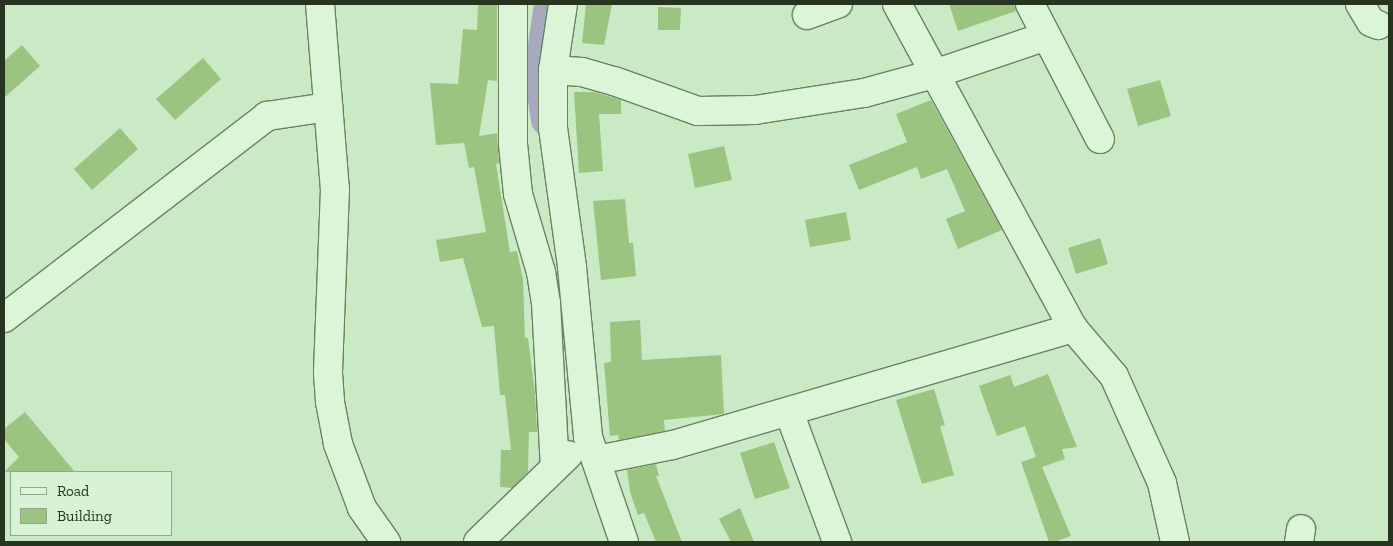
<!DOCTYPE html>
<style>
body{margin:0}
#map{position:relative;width:1393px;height:546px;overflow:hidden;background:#caeac6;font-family:"Zilla Slab",serif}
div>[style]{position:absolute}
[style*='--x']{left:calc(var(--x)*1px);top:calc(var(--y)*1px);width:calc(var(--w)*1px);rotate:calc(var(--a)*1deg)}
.canal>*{height:29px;margin:-14.5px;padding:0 14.5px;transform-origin:14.5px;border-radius:14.5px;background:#a7aabe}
.building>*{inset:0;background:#9bc480}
.roads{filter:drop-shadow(1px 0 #68835e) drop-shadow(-1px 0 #68835e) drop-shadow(0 1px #68835e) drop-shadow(0 -1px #68835e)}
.minor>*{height:28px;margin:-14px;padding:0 14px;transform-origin:14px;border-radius:14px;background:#dcf5d9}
span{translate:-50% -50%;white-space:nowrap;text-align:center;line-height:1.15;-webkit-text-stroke:4px #d8f2d5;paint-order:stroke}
.frame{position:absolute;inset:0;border:5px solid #273520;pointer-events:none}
.legend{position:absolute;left:10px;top:471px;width:162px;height:65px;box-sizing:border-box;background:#d8f2d5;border:1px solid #91a68d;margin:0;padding:6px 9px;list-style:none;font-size:15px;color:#273520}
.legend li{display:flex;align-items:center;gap:10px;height:25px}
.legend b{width:25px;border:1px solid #91a68d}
</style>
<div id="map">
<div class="canal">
<i style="--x:545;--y:120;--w:49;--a:-98.3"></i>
<i style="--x:538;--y:72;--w:69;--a:-81.6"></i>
</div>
<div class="building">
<i style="clip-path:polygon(478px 4px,497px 4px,497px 81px,488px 80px,479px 136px,497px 133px,499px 163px,496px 164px,510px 252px,517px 251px,523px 280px,525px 338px,528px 338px,535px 393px,537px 432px,529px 432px,528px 472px,512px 488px,500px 487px,501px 450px,511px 450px,505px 395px,500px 395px,494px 326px,482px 327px,463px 258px,440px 262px,436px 240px,486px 232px,474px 167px,469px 168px,464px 143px,436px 145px,430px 83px,458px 84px,463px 29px,477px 30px)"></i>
<i style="clip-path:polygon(586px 4px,612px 4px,604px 45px,582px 43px)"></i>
<i style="clip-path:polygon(949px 4px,1014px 4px,1016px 11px,958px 31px)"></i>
<i style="clip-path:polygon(658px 7px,681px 8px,680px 30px,658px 30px)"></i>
<i style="clip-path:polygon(22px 45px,40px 66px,4px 98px,4px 61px)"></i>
<i style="clip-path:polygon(203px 58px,221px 79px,175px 120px,156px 99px)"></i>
<i style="clip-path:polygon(1160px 80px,1171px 116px,1138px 126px,1127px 89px)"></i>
<i style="clip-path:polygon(574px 92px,595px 92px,621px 100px,621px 114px,599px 114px,603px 171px,579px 173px)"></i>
<i style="clip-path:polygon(931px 100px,1002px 230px,958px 249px,946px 219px,965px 211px,947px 169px,921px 179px,917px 167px,859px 190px,849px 165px,907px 142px,896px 114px)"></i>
<i style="clip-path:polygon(120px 128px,138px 149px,92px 190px,74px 169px)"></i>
<i style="clip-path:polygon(724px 146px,732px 180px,695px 188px,688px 154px)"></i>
<i style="clip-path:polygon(625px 199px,629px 243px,633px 243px,636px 276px,601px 280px,593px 201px)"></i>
<i style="clip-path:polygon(846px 212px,851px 240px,810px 247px,805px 220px)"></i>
<i style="clip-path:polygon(1100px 238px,1108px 264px,1076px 274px,1068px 248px)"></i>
<i style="clip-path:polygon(640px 320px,642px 360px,721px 355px,724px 414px,664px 420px,665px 431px,619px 440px,618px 435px,610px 436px,604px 363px,611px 362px,610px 322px)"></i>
<i style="clip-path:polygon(1048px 374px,1077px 447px,1062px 449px,1065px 459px,1042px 467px,1071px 536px,1054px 542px,1049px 542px,1021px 462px,1036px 457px,1025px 426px,997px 436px,979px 386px,1010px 375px,1014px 387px)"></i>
<i style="clip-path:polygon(934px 389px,945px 425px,940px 426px,954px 475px,922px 484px,896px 400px)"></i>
<i style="clip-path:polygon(25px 412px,75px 472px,4px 472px,19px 457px,4px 439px,4px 429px)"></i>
<i style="clip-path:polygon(774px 442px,790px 488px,755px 499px,740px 453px)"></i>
<i style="clip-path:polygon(656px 464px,659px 476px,656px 476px,682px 542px,656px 542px,644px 513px,638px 515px,630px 492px,627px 470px)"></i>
<i style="clip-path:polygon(740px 508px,754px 542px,731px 542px,719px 519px)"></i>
</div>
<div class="roads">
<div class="minor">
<i style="--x:320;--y:4;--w:186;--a:85.4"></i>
<i style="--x:335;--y:189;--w:184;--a:92.2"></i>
<i style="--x:328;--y:373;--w:29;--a:86"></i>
<i style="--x:330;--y:402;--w:43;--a:79.2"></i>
<i style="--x:338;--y:444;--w:68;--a:69.4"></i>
<i style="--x:362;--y:508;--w:42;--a:54.8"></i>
<i style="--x:513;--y:4;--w:140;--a:90"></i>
<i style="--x:513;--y:144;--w:50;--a:84.3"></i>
<i style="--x:518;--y:194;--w:81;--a:73.6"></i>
<i style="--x:541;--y:272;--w:31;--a:81"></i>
<i style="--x:546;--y:303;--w:164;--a:86.9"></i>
<i style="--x:563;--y:4;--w:67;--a:98.6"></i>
<i style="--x:553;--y:70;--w:58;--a:90"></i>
<i style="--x:553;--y:128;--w:140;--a:82.2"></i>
<i style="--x:572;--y:267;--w:171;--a:84.6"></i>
<i style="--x:588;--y:437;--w:111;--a:71.1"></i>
<i style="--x:897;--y:4;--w:369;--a:61.5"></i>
<i style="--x:1073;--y:328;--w:63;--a:49.5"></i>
<i style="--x:1114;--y:376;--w:117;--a:65.8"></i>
<i style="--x:1162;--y:483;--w:60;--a:77.6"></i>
<i style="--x:1030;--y:4;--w:152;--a:62.6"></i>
<i style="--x:1360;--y:4;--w:21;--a:59"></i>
<i style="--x:1371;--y:22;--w:8;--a:23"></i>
<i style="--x:807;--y:15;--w:33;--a:-20"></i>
<i style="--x:553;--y:70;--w:29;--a:4"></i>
<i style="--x:582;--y:72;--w:33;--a:16"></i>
<i style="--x:614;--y:81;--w:89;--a:19.7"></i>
<i style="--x:698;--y:111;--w:57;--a:-1"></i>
<i style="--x:755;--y:110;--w:110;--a:-8.9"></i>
<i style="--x:864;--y:93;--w:76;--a:-15.3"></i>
<i style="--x:937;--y:73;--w:115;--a:-18.7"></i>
<i style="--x:4;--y:318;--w:332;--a:-37.5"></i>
<i style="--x:267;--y:116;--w:62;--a:-8.4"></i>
<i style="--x:789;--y:412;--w:139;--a:69.7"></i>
<i style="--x:597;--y:460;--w:77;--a:-11.2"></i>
<i style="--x:673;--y:445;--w:417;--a:-16.3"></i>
<i style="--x:478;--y:542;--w:125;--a:-44"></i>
<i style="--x:1299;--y:542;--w:13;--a:-81"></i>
</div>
</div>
<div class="frame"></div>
<ul class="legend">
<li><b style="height:6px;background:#dcf5d9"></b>Road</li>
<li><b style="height:14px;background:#9bc480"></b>Building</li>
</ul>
</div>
